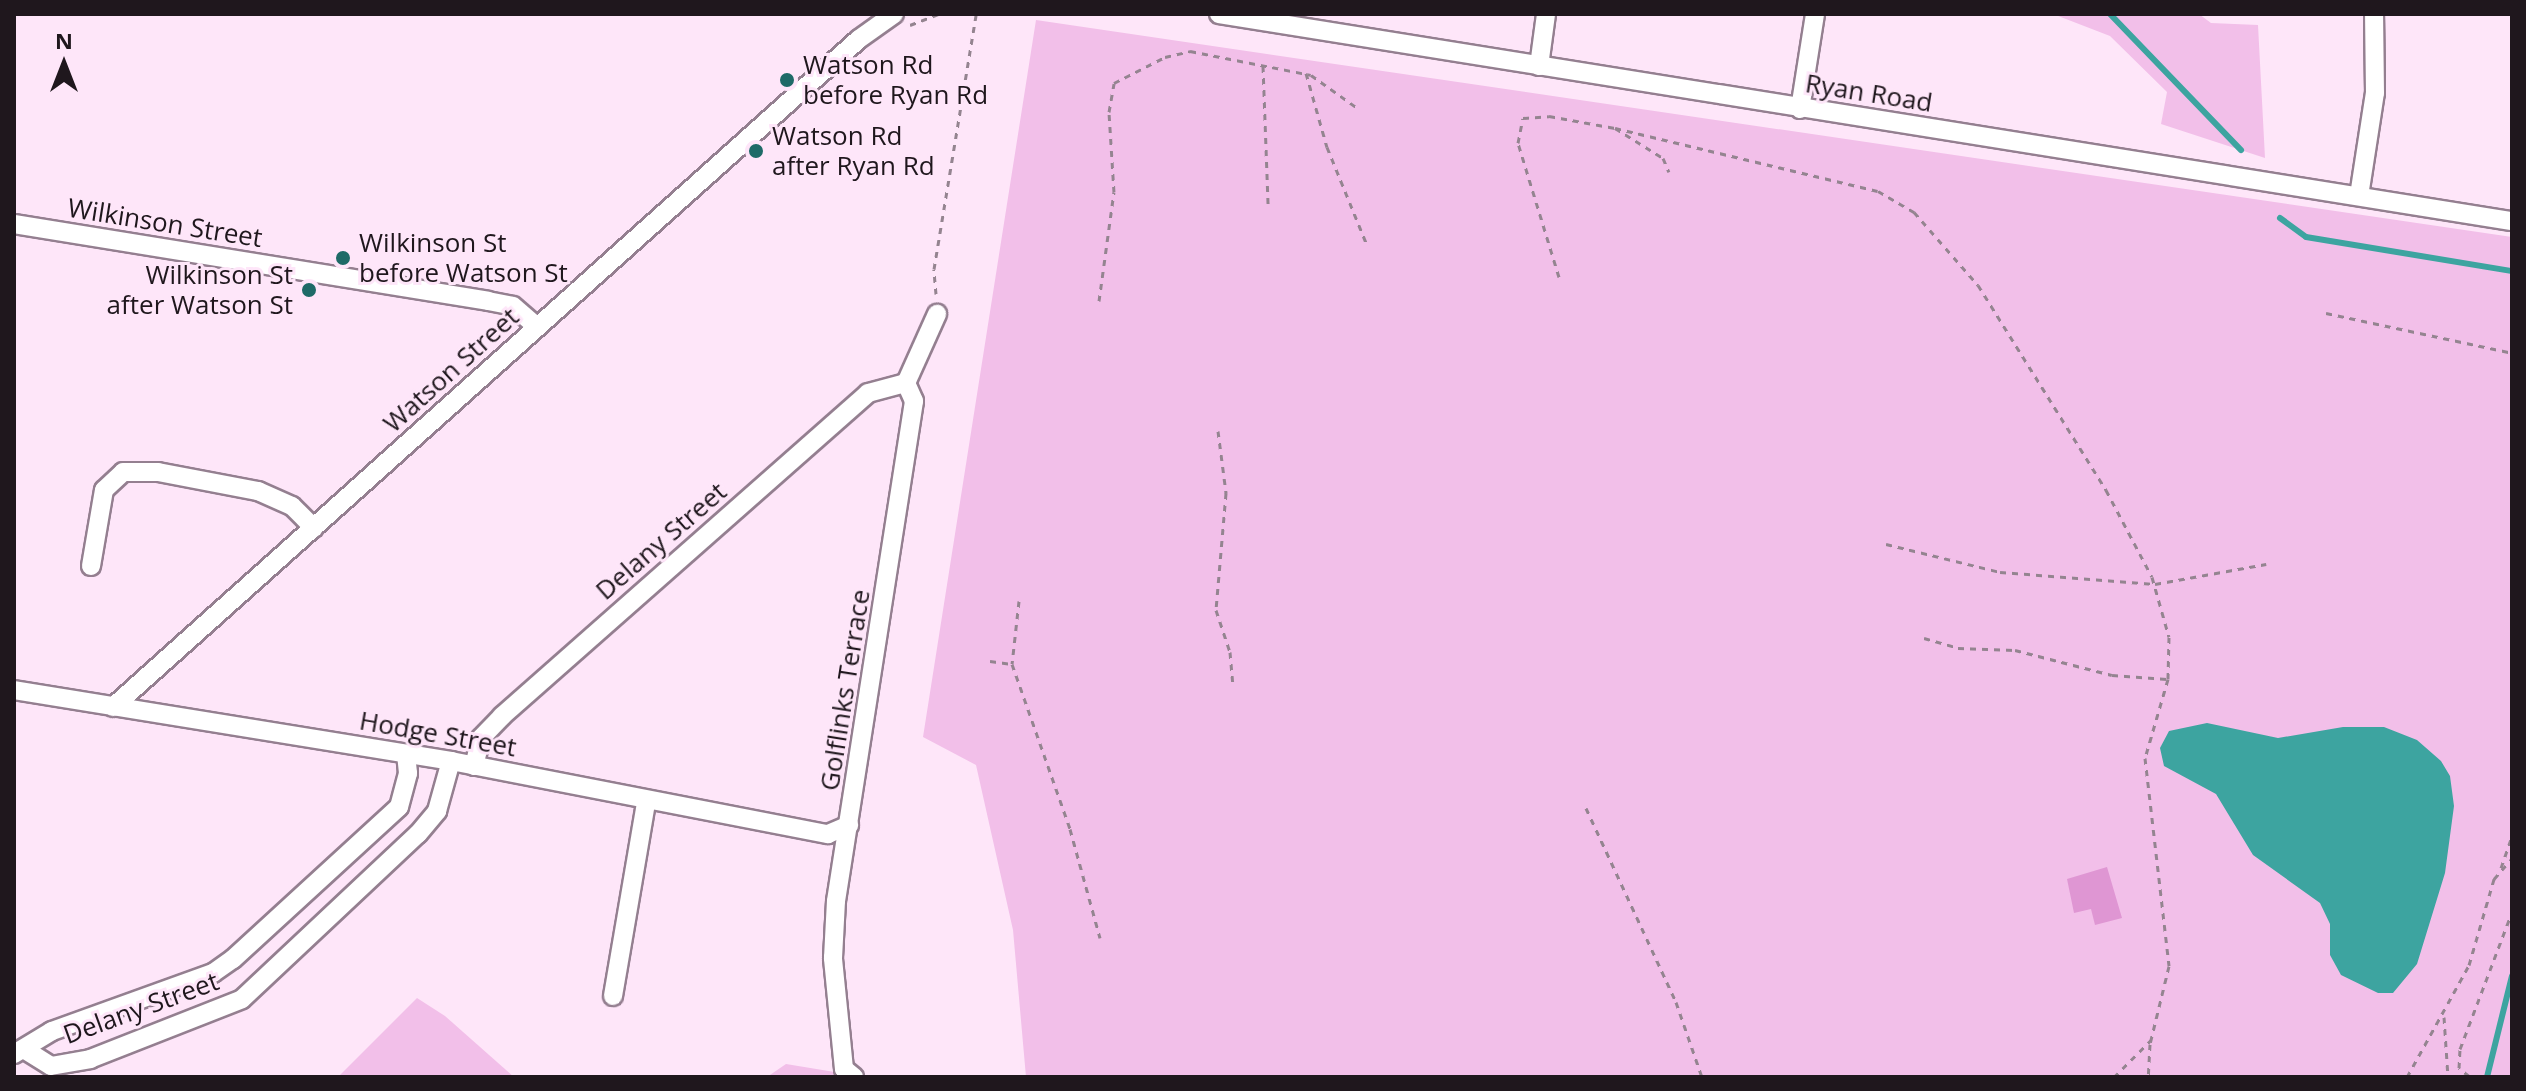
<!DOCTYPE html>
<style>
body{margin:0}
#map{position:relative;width:2526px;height:1091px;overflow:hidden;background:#fee6f9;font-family:"Open Sans",sans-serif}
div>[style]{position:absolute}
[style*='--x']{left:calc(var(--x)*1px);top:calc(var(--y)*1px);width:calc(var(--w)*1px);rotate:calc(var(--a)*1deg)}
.green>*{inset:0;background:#f2bfe9}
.water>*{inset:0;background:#3da4a0}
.stream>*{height:6px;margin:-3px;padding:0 3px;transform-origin:3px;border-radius:3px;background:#3da4a0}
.building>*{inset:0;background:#df96d3}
.path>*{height:3px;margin-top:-1.5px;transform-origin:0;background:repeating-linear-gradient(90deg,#948490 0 6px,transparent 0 12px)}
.roads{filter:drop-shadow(2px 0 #947f90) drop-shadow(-2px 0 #947f90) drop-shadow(0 2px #947f90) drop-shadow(0 -2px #947f90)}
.minor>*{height:18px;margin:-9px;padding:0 9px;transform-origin:9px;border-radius:9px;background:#fff}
.dots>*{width:22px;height:22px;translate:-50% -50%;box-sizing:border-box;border:4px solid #fee6f9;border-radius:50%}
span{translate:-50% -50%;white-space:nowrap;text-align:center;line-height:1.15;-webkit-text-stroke:6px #fee6f9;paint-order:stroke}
.poi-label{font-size:26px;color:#1f171d}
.left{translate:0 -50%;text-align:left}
.right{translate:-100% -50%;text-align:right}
.street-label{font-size:26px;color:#1f171d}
.frame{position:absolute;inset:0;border:16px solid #1f171d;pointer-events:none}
.north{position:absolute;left:24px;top:24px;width:80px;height:80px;-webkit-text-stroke:6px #fee6f9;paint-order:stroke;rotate:0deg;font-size:22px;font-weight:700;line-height:32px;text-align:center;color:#1f171d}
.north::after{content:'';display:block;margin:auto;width:28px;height:36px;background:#1f171d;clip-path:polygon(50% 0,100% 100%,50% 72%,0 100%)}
</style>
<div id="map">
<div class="green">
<i style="clip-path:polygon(2053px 14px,2199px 14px,2211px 23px,2258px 25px,2265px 158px,2161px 124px,2167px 92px,2110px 36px)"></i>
<i style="clip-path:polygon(1036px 20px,2512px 237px,2512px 1077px,1026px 1077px,1013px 930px,976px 765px,923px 737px)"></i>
<i style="clip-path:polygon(417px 998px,445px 1016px,514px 1077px,338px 1077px)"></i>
<i style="clip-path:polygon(786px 1064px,865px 1077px,767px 1077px)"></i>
</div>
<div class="water">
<i style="clip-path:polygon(2207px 723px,2278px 738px,2343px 727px,2384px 727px,2417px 740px,2441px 761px,2450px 776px,2454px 806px,2445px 873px,2417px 964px,2393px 993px,2378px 993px,2341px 975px,2330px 955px,2330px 924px,2320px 903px,2253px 855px,2216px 794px,2164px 766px,2160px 748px,2169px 731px)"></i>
</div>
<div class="stream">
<i style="--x:2110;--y:14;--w:189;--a:46.1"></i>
<i style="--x:2280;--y:218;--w:32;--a:36"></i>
<i style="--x:2306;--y:237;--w:209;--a:9.4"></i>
<i style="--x:2487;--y:1077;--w:104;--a:-76.1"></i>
</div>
<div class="building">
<i style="clip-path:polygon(2107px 867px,2122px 918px,2095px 925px,2091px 909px,2074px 913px,2067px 879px)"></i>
</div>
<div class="path">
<i style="--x:910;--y:25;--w:31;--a:-21"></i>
<i style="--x:1263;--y:66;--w:139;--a:87.9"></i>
<i style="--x:1306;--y:73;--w:77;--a:74.2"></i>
<i style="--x:1327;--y:147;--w:106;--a:67.8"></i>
<i style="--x:1615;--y:128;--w:270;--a:13.5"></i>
<i style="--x:1878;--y:191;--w:42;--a:30.3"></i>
<i style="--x:1914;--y:212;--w:97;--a:48.8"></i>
<i style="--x:1978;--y:285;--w:242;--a:58"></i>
<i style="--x:2106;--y:490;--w:98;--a:62.1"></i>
<i style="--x:2152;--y:577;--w:62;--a:74.2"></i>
<i style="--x:2169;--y:637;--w:42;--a:91.4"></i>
<i style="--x:2168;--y:679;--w:82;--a:106.2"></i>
<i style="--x:2145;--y:758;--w:209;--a:83.4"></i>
<i style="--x:2169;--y:966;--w:80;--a:103.7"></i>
<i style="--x:2150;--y:1044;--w:33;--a:93"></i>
<i style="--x:1559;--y:277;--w:140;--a:-107"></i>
<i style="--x:1518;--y:143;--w:25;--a:-79"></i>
<i style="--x:1523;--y:118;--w:26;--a:-4"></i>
<i style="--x:1549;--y:116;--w:67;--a:10.3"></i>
<i style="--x:1615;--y:128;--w:57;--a:32"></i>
<i style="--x:1663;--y:158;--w:15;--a:67"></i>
<i style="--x:936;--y:294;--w:25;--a:-95"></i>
<i style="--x:934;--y:269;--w:258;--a:-80.6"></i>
<i style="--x:1099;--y:301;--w:110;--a:-82.2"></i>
<i style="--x:1114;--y:192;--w:80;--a:-93.6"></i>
<i style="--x:1109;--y:112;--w:29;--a:-80"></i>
<i style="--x:1114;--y:83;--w:57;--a:-27"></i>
<i style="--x:1165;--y:57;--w:26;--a:-13"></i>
<i style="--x:1190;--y:51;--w:123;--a:11.2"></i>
<i style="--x:1311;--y:75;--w:55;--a:35.4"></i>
<i style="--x:2326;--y:313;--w:190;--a:12.1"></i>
<i style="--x:1218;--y:431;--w:63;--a:82.6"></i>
<i style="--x:1226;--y:493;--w:117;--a:94.9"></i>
<i style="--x:1216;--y:610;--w:44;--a:71.6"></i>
<i style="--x:1230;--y:652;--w:34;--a:85"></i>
<i style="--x:1886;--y:544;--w:117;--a:13.8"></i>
<i style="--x:2000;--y:572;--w:155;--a:4.4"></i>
<i style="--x:2155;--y:584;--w:113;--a:-10.2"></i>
<i style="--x:1019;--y:601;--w:63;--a:96.3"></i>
<i style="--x:1012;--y:664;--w:175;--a:70.6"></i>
<i style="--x:1070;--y:829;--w:113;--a:74.6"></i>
<i style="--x:1924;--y:638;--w:35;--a:16"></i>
<i style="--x:1958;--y:648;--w:57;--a:2"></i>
<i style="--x:2015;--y:650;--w:100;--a:14.5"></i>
<i style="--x:2112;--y:675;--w:55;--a:4.2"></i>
<i style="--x:990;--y:661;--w:22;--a:8"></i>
<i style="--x:1586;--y:808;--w:214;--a:65.1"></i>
<i style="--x:1676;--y:1002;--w:79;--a:70.9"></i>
<i style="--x:2501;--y:868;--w:34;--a:-71"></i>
<i style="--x:2444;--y:1017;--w:60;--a:86.2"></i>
<i style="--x:2469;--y:1076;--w:13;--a:-141"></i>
<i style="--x:2459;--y:1068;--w:19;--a:-87"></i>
<i style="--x:2460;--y:1049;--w:147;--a:-69.2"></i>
<i style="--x:2114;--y:1077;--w:52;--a:-45"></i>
<i style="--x:2407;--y:1077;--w:128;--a:-61"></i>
<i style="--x:2469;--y:965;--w:90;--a:-73.8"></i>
<i style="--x:2494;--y:879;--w:28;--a:-49"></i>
<i style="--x:2466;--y:1077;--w:10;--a:0"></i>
</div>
<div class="roads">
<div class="minor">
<i style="--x:1219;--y:14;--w:1309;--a:9.1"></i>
<i style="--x:1539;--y:66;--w:52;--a:-82.3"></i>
<i style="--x:1800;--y:109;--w:96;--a:-81"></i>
<i style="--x:2359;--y:196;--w:104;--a:-81.2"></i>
<i style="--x:2375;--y:93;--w:79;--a:-90.7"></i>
<i style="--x:14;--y:224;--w:480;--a:9.2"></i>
<i style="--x:488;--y:301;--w:25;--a:11"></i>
<i style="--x:513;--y:306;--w:32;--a:41"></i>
<i style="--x:91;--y:566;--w:77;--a:-80.3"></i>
<i style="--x:104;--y:490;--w:26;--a:-43"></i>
<i style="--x:123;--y:472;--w:35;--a:0"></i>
<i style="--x:158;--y:472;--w:102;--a:10.8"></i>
<i style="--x:258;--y:491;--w:37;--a:24"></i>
<i style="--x:292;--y:506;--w:31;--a:45"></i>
<i style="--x:14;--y:690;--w:443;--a:9.2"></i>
<i style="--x:451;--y:761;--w:384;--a:11"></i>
<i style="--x:828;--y:834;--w:23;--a:-23"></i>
<i style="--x:113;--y:707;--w:1001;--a:-41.84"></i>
<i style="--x:859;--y:39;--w:43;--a:-35.5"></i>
<i style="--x:474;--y:766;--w:29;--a:-76"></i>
<i style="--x:481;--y:738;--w:30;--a:-46"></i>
<i style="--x:502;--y:716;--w:488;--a:-41.4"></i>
<i style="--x:868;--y:393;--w:39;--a:-15"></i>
<i style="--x:613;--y:996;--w:197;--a:-80.3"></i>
<i style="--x:27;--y:1051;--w:28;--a:32"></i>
<i style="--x:51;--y:1066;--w:40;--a:-10"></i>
<i style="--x:90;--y:1059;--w:163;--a:-21.5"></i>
<i style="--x:242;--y:999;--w:241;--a:-43.2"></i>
<i style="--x:418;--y:834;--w:30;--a:-50"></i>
<i style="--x:437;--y:811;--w:52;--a:-74.4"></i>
<i style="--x:14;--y:1054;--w:44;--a:-31.2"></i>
<i style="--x:52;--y:1031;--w:171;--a:-19.8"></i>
<i style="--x:213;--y:973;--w:24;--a:-35"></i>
<i style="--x:233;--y:959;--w:225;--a:-42.5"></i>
<i style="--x:399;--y:807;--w:35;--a:-75"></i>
<i style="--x:408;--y:773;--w:19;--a:-96"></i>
<i style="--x:854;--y:1077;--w:13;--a:-141"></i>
<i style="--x:844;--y:1069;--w:112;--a:-95.7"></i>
<i style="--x:833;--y:958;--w:57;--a:-87"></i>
<i style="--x:836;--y:901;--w:506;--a:-81.13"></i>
<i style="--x:914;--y:401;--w:20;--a:-114"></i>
<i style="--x:906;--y:383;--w:76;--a:-65.8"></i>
</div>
</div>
<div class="dots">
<i style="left:787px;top:80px;background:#1e6a67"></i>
<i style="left:756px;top:151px;background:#1e6a67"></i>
<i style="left:343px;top:258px;background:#1e6a67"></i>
<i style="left:309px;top:290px;background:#1e6a67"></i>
</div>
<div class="poi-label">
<span class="left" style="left:803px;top:80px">Watson Rd<br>before Ryan Rd</span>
<span class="left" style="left:772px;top:151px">Watson Rd<br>after Ryan Rd</span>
<span class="left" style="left:359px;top:258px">Wilkinson St<br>before Watson St</span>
<span class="right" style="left:293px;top:290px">Wilkinson St<br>after Watson St</span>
</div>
<div class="street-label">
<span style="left:1869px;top:93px;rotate:9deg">Ryan Road</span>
<span style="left:165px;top:223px;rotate:9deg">Wilkinson Street</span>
<span style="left:451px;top:370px;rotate:-42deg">Watson Street</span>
<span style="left:661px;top:541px;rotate:-41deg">Delany Street</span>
<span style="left:845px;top:690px;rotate:-81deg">Golflinks Terrace</span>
<span style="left:438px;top:734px;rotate:10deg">Hodge Street</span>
<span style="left:141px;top:1008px;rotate:-20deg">Delany Street</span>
</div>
<div class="frame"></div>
<div class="north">N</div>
</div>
